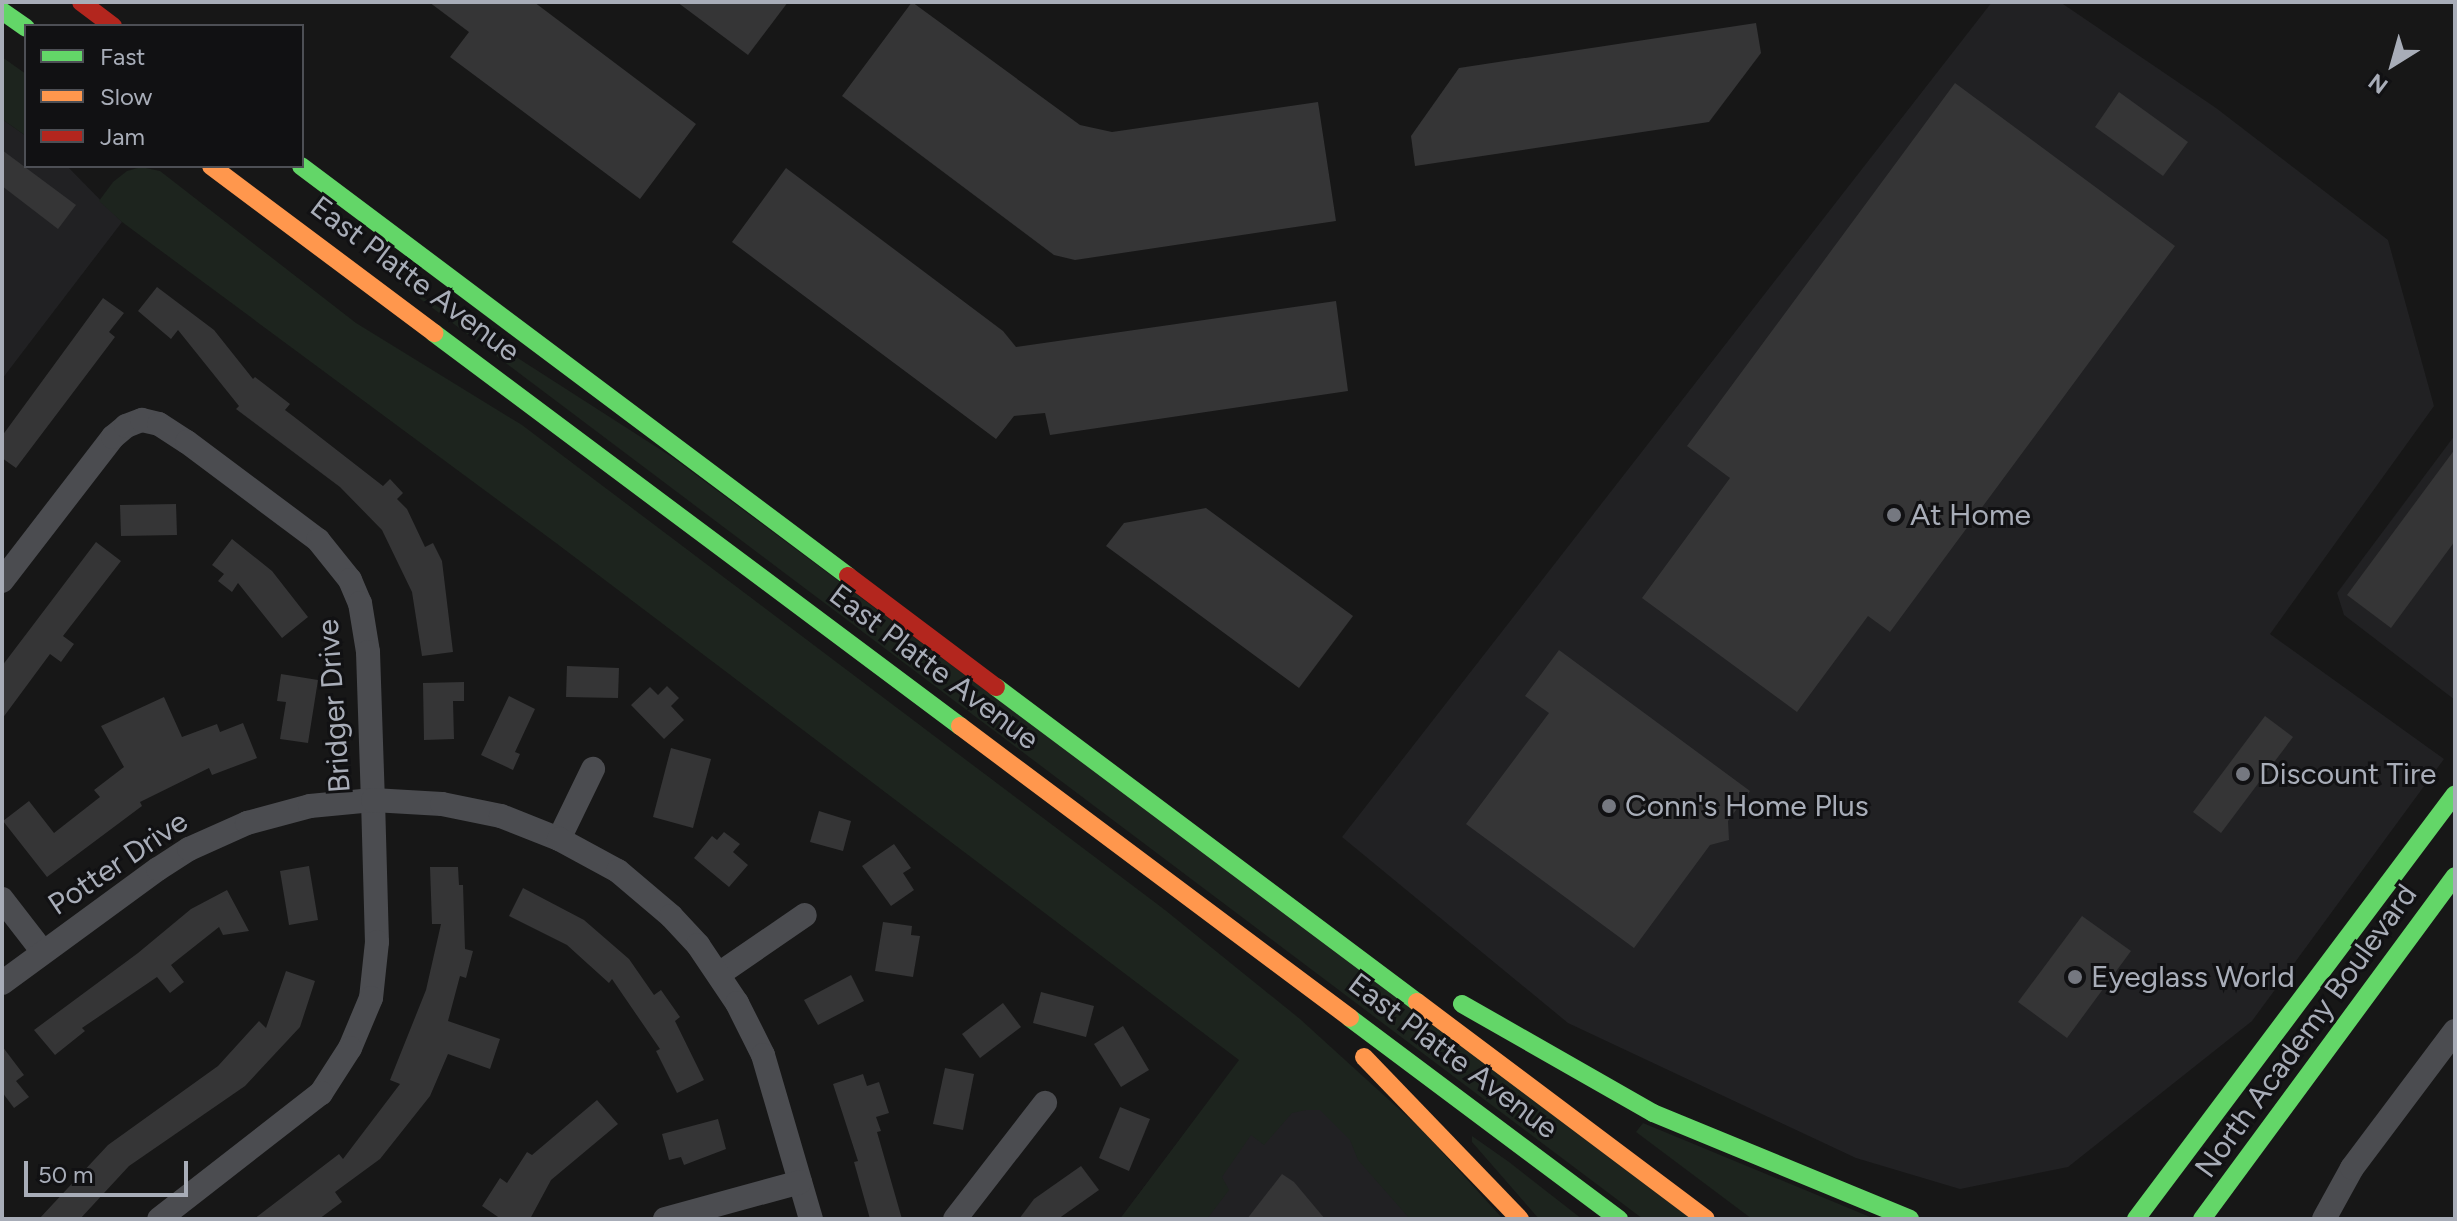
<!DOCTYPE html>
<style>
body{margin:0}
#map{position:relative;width:2457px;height:1221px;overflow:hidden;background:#171717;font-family:Figtree,sans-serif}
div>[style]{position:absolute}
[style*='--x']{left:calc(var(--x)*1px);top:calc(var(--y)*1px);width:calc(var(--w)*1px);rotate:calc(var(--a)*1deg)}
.built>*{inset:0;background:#212123}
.green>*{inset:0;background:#1d241e}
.building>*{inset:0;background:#353536}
.street>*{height:24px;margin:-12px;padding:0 12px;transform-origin:12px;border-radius:12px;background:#4b4c50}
.fast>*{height:18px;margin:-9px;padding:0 9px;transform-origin:9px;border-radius:9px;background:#63d668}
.slow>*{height:18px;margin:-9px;padding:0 9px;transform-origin:9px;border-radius:9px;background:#ff974d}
.jam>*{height:18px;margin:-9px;padding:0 9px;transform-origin:9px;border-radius:9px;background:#b3261e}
.dots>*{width:22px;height:22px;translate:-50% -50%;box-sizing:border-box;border:4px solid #111113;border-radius:50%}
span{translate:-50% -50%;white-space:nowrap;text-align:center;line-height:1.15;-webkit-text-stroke:6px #111113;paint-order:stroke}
.street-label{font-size:30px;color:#a8adb8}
.poi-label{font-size:30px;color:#a8adb8}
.left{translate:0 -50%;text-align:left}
.frame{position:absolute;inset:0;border:4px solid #a8adb8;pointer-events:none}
.legend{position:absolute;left:24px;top:24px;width:280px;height:144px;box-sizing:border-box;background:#111113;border:2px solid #4d4f55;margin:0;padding:10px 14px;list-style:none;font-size:24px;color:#a8adb8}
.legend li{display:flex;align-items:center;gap:16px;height:40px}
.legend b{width:40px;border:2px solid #4d4f55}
.north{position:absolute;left:2353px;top:24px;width:80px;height:80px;-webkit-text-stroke:6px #111113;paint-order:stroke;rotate:217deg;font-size:22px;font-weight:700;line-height:32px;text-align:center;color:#a8adb8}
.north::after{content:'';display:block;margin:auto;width:28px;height:36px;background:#a8adb8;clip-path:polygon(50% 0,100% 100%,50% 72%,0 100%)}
.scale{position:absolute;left:24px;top:1161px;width:164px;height:36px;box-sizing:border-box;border:4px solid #a8adb8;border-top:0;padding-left:10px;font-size:24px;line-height:28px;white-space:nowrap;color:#a8adb8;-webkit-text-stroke:6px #111113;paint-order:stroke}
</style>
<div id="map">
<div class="built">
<i style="clip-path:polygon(1992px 2px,2060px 2px,2216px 108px,2388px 240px,2434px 406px,2270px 634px,2444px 759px,2252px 1021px,2068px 1167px,1960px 1189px,1856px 1158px,1568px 1023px,1342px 837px)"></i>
<i style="clip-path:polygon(2px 119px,26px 136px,26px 166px,67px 166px,122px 222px,2px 379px)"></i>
<i style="clip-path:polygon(2455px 435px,2455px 700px,2344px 615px,2337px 593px)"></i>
<i style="clip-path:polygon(1240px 1060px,1503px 1219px,1120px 1219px)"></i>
</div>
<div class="green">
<i style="clip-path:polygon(2px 57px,26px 74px,26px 136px,2px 119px)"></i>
<i style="clip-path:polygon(141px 167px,160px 171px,356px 323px,522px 425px,1165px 910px,1300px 1019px,1421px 1129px,1503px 1219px,1410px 1219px,1358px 1160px,1350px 1140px,1320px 1110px,1306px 1110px,1292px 1113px,1264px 1145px,1251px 1135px,1222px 1177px,1229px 1190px,1207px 1219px,1120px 1219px,1239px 1060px,556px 543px,122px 222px,99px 201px,113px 182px,127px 171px)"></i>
<i style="clip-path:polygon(390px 276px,672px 457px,1696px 1219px,1643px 1219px)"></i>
<i style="clip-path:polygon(1643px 1123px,1875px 1219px,1752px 1219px,1636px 1132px)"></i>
<i style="clip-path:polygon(1472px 1136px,1509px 1162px,1582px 1219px,1539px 1219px,1472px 1142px)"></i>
</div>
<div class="building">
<i style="clip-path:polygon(429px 2px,534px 2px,696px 124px,640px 199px,450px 57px,469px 32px)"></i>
<i style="clip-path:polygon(677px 2px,788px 2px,748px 55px)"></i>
<i style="clip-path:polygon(912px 2px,1080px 125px,1112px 132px,1318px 102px,1336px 221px,1075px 260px,1054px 255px,842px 96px)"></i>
<i style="clip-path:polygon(1756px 23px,1761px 53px,1709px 122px,1415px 166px,1411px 136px,1459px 68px)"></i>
<i style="clip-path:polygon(1955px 83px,2175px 246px,1890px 632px,1868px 616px,1797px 712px,1642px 598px,1730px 478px,1687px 446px)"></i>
<i style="clip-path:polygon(2119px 92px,2188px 142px,2163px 176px,2095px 127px)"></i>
<i style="clip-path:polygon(2px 150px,76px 205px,58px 229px,2px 186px)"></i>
<i style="clip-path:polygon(786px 168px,1003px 331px,1016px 347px,1336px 301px,1348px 391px,1050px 435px,1045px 413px,1014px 416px,996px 439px,732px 242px)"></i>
<i style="clip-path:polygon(157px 287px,214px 330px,253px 379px,255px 377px,290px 404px,285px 410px,293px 416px,383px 486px,390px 479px,403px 493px,397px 499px,407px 509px,425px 547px,433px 543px,442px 561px,453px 652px,422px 656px,412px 592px,382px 530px,340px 487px,236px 409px,239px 406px,178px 330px,171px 339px,138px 311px)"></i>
<i style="clip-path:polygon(103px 298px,124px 313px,109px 332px,115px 337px,16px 468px,2px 458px,2px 436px)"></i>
<i style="clip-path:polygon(2455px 449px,2455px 541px,2391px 628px,2347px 595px)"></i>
<i style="clip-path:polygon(176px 504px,177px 535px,121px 536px,120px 505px)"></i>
<i style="clip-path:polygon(1206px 508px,1353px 616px,1299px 688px,1106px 546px,1124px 523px)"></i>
<i style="clip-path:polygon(232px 539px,272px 571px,308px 617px,282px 638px,238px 583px,232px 592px,218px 581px,224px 574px,212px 565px)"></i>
<i style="clip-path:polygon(96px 542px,121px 561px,63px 636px,74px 644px,61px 662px,50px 654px,2px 719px,2px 666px)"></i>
<i style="clip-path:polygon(1559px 650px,1750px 791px,1728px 821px,1729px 840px,1710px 845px,1634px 948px,1466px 824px,1549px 713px,1525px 696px)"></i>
<i style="clip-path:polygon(567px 666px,619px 668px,618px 698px,566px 697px)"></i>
<i style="clip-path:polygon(281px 674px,318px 680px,308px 743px,280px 739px,286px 702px,277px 701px)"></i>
<i style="clip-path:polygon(464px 682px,464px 701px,453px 701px,454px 739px,424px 740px,423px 683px)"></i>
<i style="clip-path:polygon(667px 686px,679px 698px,671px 706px,684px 720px,664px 739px,631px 705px,650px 687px,658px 695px)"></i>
<i style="clip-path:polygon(509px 696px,535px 709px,515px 752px,520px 754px,513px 770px,481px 755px)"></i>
<i style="clip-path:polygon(164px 697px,182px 737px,217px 724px,220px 732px,243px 723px,257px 758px,212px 775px,209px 768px,140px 802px,142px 806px,47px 877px,3px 821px,29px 801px,54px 833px,100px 797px,94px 790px,124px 767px,101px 726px)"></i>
<i style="clip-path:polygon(2265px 716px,2293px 737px,2221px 833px,2193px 812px)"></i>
<i style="clip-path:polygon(671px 748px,711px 759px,693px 828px,653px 817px)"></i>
<i style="clip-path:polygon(819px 811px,851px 821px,843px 851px,810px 842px)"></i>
<i style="clip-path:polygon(724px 832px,740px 844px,733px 852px,748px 865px,729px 887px,694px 858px,712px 836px,717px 840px)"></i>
<i style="clip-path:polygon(894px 844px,911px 868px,903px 873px,914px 890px,891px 906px,862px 866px)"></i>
<i style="clip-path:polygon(309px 866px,318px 920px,289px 925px,280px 871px)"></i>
<i style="clip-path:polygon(430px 867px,458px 867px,459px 885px,463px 885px,465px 949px,473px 951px,466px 978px,460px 976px,448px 1021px,500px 1039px,490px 1069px,448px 1054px,430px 1096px,380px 1159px,335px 1192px,342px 1202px,319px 1219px,254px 1219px,339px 1154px,343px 1159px,400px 1084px,390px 1080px,426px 990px,441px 924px,432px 924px)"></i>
<i style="clip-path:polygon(523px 888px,584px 920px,629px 959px,654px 995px,661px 990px,680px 1017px,675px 1021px,704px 1080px,677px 1093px,656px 1051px,660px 1049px,612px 979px,609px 983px,567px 945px,509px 916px)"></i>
<i style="clip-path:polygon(227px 890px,249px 931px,223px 935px,219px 927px,171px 965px,184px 982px,170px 993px,157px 977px,82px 1028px,85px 1031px,55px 1055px,34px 1030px,138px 953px,191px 909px)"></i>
<i style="clip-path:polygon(2082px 916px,2131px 951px,2067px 1038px,2018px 1002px)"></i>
<i style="clip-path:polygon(883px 922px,912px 926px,911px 935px,920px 936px,913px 977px,875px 971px)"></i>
<i style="clip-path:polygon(286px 971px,315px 981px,300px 1027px,245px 1086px,129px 1166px,80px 1219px,39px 1219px,108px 1145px,218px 1066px,259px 1021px,266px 1028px)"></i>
<i style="clip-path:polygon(851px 975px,864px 1001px,818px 1025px,804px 1000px)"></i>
<i style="clip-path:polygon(1041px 992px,1094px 1006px,1086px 1037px,1033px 1023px)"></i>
<i style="clip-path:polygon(1003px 1003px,1021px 1027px,980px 1058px,962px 1034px)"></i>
<i style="clip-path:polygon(1123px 1026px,1149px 1070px,1121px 1087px,1094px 1044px)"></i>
<i style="clip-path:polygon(2px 1046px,24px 1075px,16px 1081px,29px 1097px,14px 1108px,2px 1092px)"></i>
<i style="clip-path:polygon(945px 1068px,974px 1074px,963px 1130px,933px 1124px)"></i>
<i style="clip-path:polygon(863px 1074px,867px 1086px,879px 1082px,889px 1113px,876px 1117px,881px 1131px,877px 1132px,902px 1219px,870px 1219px,854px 1162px,858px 1161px,833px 1084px)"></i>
<i style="clip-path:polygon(597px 1100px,618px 1124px,551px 1180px,530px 1219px,501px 1219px,482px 1206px,500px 1178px,507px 1183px,527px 1152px,532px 1155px)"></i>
<i style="clip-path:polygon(1120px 1107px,1150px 1119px,1129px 1171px,1099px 1158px)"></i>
<i style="clip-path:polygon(718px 1119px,726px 1149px,684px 1165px,681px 1157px,669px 1160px,662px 1134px)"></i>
<i style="clip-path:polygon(1081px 1166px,1099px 1190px,1058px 1219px,1019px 1219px,1034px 1199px)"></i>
<i style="clip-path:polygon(1282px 1174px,1294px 1182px,1325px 1219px,1247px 1219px)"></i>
</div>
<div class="street">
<i style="--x:2;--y:581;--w:182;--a:-52.4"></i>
<i style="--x:113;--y:437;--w:17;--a:-40"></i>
<i style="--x:126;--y:426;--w:17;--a:-21"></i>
<i style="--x:142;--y:420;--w:17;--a:13"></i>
<i style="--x:159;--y:424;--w:33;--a:33"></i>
<i style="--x:187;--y:442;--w:164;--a:36.8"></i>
<i style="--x:318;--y:540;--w:51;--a:51.3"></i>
<i style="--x:350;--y:580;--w:25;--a:67"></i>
<i style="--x:360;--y:603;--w:50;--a:80.7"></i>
<i style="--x:368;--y:652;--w:148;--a:88.1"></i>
<i style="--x:373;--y:800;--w:142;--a:88.4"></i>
<i style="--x:377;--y:942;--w:56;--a:96.1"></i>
<i style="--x:371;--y:998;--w:54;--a:112.8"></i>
<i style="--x:350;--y:1048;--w:54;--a:122.8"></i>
<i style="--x:321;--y:1093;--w:205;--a:142.1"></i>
<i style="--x:559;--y:839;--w:78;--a:-64.1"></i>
<i style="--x:2;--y:899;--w:67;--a:52.3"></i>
<i style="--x:719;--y:974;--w:104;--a:-34.5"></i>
<i style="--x:2;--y:983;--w:193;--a:-36.2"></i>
<i style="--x:158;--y:869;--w:37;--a:-33"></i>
<i style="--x:189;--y:849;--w:64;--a:-24.1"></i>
<i style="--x:247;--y:823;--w:65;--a:-15.1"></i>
<i style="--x:310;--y:806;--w:63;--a:-5.4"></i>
<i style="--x:373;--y:800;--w:69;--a:3.3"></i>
<i style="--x:442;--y:804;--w:60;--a:11.5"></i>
<i style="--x:501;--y:816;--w:62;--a:21.6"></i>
<i style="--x:559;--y:839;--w:67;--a:28.5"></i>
<i style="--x:618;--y:871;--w:70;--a:40.3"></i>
<i style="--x:671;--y:916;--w:40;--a:47"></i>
<i style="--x:698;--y:945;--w:70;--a:56.1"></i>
<i style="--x:737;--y:1003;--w:58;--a:63.4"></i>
<i style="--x:763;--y:1055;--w:171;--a:73.7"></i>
<i style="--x:665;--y:1219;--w:140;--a:-15.3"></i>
<i style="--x:955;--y:1219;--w:147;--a:-52.2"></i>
<i style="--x:2324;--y:1219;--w:58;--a:-61.2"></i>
<i style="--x:2352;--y:1168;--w:171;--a:-53.1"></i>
</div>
<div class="fast">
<i style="--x:2;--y:11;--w:29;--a:35"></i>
<i style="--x:301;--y:166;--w:684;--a:36.85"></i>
<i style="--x:434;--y:333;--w:657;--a:36.77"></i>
<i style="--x:996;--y:687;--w:526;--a:36.8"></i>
<i style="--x:1462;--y:1004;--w:220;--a:29.7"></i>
<i style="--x:1653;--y:1113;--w:278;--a:22.4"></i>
<i style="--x:1350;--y:1018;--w:336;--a:36.8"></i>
<i style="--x:2136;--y:1219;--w:531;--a:-53.11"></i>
<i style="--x:2202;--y:1219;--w:426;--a:-53.6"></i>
</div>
<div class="slow">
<i style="--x:211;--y:166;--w:279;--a:36.8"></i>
<i style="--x:960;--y:726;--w:487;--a:36.8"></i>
<i style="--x:1417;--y:1002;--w:361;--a:36.9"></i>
<i style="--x:1364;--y:1057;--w:225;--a:46.1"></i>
</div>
<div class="jam">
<i style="--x:81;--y:2;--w:40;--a:37"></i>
<i style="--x:848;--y:576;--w:185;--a:36.9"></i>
</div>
<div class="dots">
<i style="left:1894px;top:515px;background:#757880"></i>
<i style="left:2243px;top:774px;background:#757880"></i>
<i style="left:1609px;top:806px;background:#757880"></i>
<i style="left:2075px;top:977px;background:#757880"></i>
</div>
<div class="street-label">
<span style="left:415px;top:279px;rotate:37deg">East Platte Avenue</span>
<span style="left:934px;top:667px;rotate:37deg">East Platte Avenue</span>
<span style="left:334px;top:706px;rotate:-94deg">Bridger Drive</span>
<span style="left:118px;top:863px;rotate:-34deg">Potter Drive</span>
<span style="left:2306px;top:1031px;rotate:-54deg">North Academy Boulevard</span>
<span style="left:1453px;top:1056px;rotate:37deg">East Platte Avenue</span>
</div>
<div class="poi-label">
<span class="left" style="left:1910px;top:515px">At Home</span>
<span class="left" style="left:2259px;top:774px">Discount Tire</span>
<span class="left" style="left:1625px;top:806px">Conn's Home Plus</span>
<span class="left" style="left:2091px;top:977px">Eyeglass World</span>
</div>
<div class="frame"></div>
<ul class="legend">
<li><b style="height:10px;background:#63d668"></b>Fast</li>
<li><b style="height:10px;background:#ff974d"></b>Slow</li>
<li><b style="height:10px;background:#b3261e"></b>Jam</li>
</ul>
<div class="north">N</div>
<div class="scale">50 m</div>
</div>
